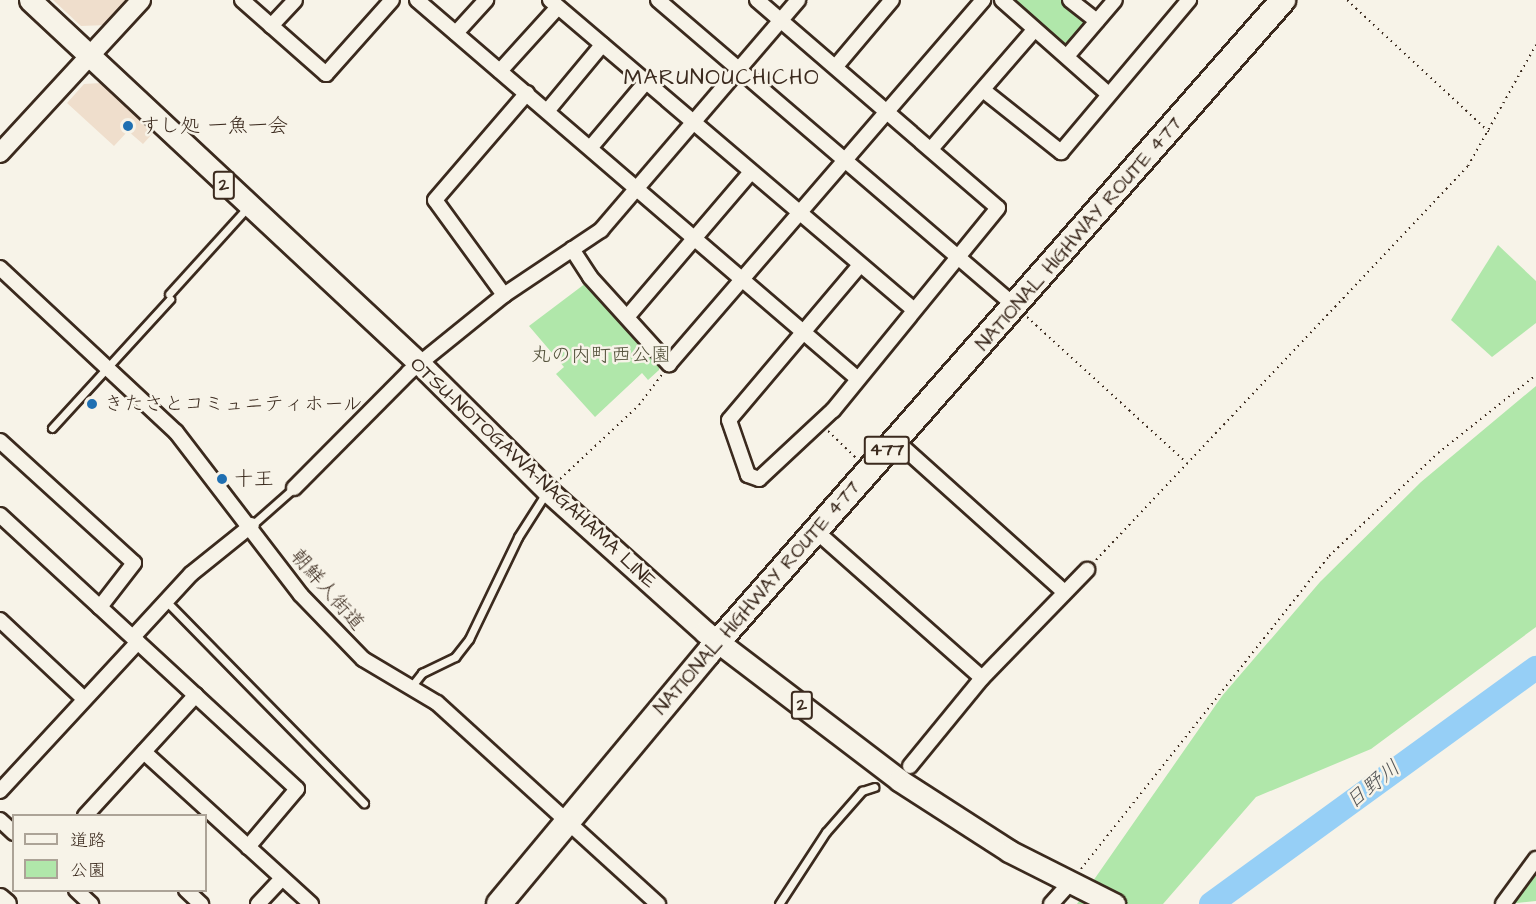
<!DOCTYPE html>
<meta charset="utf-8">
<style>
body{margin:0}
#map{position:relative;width:1536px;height:904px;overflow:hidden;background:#f7f3e8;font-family:"Architects Daughter","Klee One",sans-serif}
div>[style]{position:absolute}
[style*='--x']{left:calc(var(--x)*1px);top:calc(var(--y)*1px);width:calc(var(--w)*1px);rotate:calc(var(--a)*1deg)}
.built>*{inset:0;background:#efdecc}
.green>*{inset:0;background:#b0e7aa}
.river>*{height:24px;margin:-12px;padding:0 12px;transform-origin:12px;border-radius:12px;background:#96cff6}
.path>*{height:2px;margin-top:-1px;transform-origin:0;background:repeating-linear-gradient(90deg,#3b2a1e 0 1.5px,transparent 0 6px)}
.roads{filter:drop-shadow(2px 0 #3b2a1e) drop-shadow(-2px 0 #3b2a1e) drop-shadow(0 2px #3b2a1e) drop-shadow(0 -2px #3b2a1e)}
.lane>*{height:7px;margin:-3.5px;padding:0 3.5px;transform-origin:3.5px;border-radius:3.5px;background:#f7f3e8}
.street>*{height:14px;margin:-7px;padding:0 7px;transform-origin:7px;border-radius:7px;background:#f7f3e8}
.secondary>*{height:18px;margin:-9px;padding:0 9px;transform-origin:9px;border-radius:9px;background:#f7f3e8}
.primary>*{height:21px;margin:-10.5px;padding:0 10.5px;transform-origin:10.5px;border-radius:10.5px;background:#f7f3e8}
.highway>*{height:24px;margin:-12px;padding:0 12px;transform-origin:12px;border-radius:12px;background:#f7f3e8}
.dots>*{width:16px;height:16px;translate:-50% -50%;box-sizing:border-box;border:3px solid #f7f3e8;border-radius:50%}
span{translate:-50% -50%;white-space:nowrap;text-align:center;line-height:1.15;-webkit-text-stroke:5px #f7f3e8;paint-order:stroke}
.shield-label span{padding:2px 4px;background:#f7f3e8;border:2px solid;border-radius:4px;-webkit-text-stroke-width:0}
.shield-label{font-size:18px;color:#3b2a1e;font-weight:700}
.poi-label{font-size:20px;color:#3b2a1e}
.left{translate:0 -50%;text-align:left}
.street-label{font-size:20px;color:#3b2a1e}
.park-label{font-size:20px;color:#52503a}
.water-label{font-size:21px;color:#525354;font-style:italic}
.quarter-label{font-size:22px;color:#3b2a1e;letter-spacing:1.5px}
.legend{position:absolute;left:12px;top:814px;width:195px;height:78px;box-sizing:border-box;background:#f7f3e8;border:2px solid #aca397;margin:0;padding:8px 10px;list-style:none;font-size:18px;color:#3b2a1e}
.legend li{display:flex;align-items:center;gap:12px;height:30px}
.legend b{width:30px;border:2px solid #aca397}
</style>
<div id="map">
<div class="built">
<i style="clip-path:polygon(53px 0,129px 0,107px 25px,81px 26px)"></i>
<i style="clip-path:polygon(101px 83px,153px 133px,143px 144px,128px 131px,114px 146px,67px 103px,84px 84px)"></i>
</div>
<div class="green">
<i style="clip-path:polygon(1009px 0,1065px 0,1089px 21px,1071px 46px,1063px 47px)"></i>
<i style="clip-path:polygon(1498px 245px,1536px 281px,1536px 323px,1492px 357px,1451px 320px)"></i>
<i style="clip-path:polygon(586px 283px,659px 359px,659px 370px,648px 380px,642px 373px,595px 417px,556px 374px,564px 367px,529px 326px)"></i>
<i style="clip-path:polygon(1536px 386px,1536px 627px,1371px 749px,1256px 797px,1163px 904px,1077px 904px,1222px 696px,1320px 582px,1421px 482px)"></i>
<i style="clip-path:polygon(1536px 868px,1536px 901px,1507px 904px)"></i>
</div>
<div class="river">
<i style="--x:1211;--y:904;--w:402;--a:-36"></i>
</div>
<div class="path">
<i style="--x:1347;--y:0;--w:194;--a:42.9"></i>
<i style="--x:1027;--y:317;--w:217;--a:42.4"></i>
<i style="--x:828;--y:431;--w:39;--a:44"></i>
<i style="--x:560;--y:479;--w:108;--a:-43.1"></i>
<i style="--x:639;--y:405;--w:39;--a:-53"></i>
<i style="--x:1096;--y:560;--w:542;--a:-46.65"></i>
<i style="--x:1468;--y:166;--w:139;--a:-60.7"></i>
<i style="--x:1081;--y:869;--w:399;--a:-51.6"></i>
<i style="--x:1329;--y:556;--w:150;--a:-43.4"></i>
<i style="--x:1438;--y:453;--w:125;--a:-38.5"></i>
</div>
<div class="roads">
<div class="lane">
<i style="--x:169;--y:294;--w:118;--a:-47.8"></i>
<i style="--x:52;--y:428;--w:175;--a:-47.5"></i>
<i style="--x:252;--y:525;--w:56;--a:-41.4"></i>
<i style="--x:166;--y:601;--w:283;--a:45.6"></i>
<i style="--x:411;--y:687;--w:18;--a:-52"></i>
<i style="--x:422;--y:673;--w:37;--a:-26"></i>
<i style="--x:455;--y:657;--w:23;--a:-52"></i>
<i style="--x:469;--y:639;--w:113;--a:-64.3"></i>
<i style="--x:518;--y:537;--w:52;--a:-57.5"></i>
<i style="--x:779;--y:904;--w:86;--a:-56.9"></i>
<i style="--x:826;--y:832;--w:55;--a:-48.7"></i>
<i style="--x:862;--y:791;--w:13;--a:-18"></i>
</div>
<div class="street">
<i style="--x:242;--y:0;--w:112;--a:41.4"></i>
<i style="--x:326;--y:74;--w:99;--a:-48.3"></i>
<i style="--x:417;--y:0;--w:581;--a:40.68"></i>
<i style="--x:550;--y:0;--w:478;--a:40.4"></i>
<i style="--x:658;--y:0;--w:472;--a:40.6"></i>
<i style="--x:757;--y:0;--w:318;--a:40.8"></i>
<i style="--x:998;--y:208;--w:261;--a:129.2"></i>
<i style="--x:833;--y:410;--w:101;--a:137"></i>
<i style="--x:759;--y:479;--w:12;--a:-160"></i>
<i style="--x:748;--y:475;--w:58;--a:-109.1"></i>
<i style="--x:729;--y:420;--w:203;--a:-49.8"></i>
<i style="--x:1002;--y:0;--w:140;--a:41.5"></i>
<i style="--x:1070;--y:0;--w:34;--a:38"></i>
<i style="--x:271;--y:26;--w:35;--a:-47"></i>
<i style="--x:456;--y:33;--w:45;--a:-47.7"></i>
<i style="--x:1068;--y:55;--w:72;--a:-49.5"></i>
<i style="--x:837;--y:65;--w:85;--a:-49.8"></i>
<i style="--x:500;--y:71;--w:86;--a:-47.8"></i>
<i style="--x:983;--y:90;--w:100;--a:38.5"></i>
<i style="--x:1061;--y:152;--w:199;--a:-49.9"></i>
<i style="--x:548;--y:110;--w:85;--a:-50.3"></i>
<i style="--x:591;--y:147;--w:85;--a:-49.8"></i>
<i style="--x:931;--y:149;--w:157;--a:-49.1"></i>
<i style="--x:572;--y:249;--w:33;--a:57"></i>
<i style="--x:590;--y:277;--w:118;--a:47.8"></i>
<i style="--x:669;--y:364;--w:481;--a:-49.2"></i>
<i style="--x:0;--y:268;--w:241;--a:43"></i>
<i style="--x:176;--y:432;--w:205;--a:52.5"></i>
<i style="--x:301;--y:595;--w:89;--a:45.9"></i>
<i style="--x:363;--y:659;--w:86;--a:30.7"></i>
<i style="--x:437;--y:703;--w:299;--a:42.3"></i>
<i style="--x:504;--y:295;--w:117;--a:-126"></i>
<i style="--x:435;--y:200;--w:141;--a:-49.3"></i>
<i style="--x:628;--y:316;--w:189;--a:-49.5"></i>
<i style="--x:895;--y:440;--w:226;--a:41.9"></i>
<i style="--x:0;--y:441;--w:181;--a:42.3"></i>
<i style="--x:134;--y:563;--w:56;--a:127.7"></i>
<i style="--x:294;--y:488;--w:163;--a:-45.2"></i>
<i style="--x:409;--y:372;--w:122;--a:-39"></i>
<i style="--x:504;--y:295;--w:117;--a:-33.8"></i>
<i style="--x:601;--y:230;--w:303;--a:-49.4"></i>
<i style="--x:0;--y:515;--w:404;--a:42.7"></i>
<i style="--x:297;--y:789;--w:76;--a:130.2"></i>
<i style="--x:817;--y:532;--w:220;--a:41.5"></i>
<i style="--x:0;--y:620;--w:115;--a:43.2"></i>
<i style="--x:133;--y:637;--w:86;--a:-47.4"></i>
<i style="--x:191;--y:574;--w:78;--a:-38.8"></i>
<i style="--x:144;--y:752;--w:226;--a:42.3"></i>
<i style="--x:910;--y:766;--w:114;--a:-50.7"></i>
<i style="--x:982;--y:678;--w:151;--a:-45.8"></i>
<i style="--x:0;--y:791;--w:203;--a:-47.2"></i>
<i style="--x:85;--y:816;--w:164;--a:-47.5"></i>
<i style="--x:0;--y:820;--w:19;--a:43"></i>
<i style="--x:76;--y:890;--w:21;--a:43"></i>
<i style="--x:186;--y:890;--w:21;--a:43"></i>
<i style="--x:258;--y:904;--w:35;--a:-47"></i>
<i style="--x:1051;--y:904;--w:28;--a:-48"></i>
<i style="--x:1503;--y:904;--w:56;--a:-53.7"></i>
</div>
<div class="secondary">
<i style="--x:0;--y:153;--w:208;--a:-47.3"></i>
<i style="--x:0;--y:898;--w:9;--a:41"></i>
</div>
<div class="primary">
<i style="--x:30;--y:0;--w:535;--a:43.03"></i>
<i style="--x:421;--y:365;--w:179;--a:44.8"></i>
<i style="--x:548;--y:491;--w:211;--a:41.9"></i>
<i style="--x:705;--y:632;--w:244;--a:37.3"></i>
<i style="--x:899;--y:780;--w:131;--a:32.8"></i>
<i style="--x:1009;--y:851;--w:118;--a:26.8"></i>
</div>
<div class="highway">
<i style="--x:499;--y:904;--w:328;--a:-50.2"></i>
<i style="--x:709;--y:652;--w:869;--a:-48.64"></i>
</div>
</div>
<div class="dots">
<i style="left:128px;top:126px;background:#1f6fb2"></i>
<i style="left:92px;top:404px;background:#1f6fb2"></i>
<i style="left:222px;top:479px;background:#1f6fb2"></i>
</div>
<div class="shield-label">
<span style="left:224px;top:185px">2</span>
<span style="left:887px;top:450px">477</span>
<span style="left:802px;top:705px">2</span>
</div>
<div class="poi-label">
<span class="left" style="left:140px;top:126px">すし処 一魚一会</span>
<span class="left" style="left:104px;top:404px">きたさとコミュニティホール</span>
<span class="left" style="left:234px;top:479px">十王</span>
</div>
<div class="street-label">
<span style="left:1079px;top:234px;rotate:-49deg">NATIONAL HIGHWAY ROUTE 477</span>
<span style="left:533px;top:473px;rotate:43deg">OTSU-NOTOGAWA-NAGAHAMA LINE</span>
<span style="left:327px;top:590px;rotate:49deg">朝鮮人街道</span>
<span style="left:757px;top:598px;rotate:-49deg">NATIONAL HIGHWAY ROUTE 477</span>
</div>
<div class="park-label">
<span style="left:601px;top:355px">丸の内町西公園</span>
</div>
<div class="water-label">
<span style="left:1373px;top:785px;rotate:-39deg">日野川</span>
</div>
<div class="quarter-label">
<span style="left:722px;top:78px">MARUNOUCHICHO</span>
</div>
<ul class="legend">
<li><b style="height:8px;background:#f7f3e8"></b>道路</li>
<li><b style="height:16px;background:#b0e7aa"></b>公園</li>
</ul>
</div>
